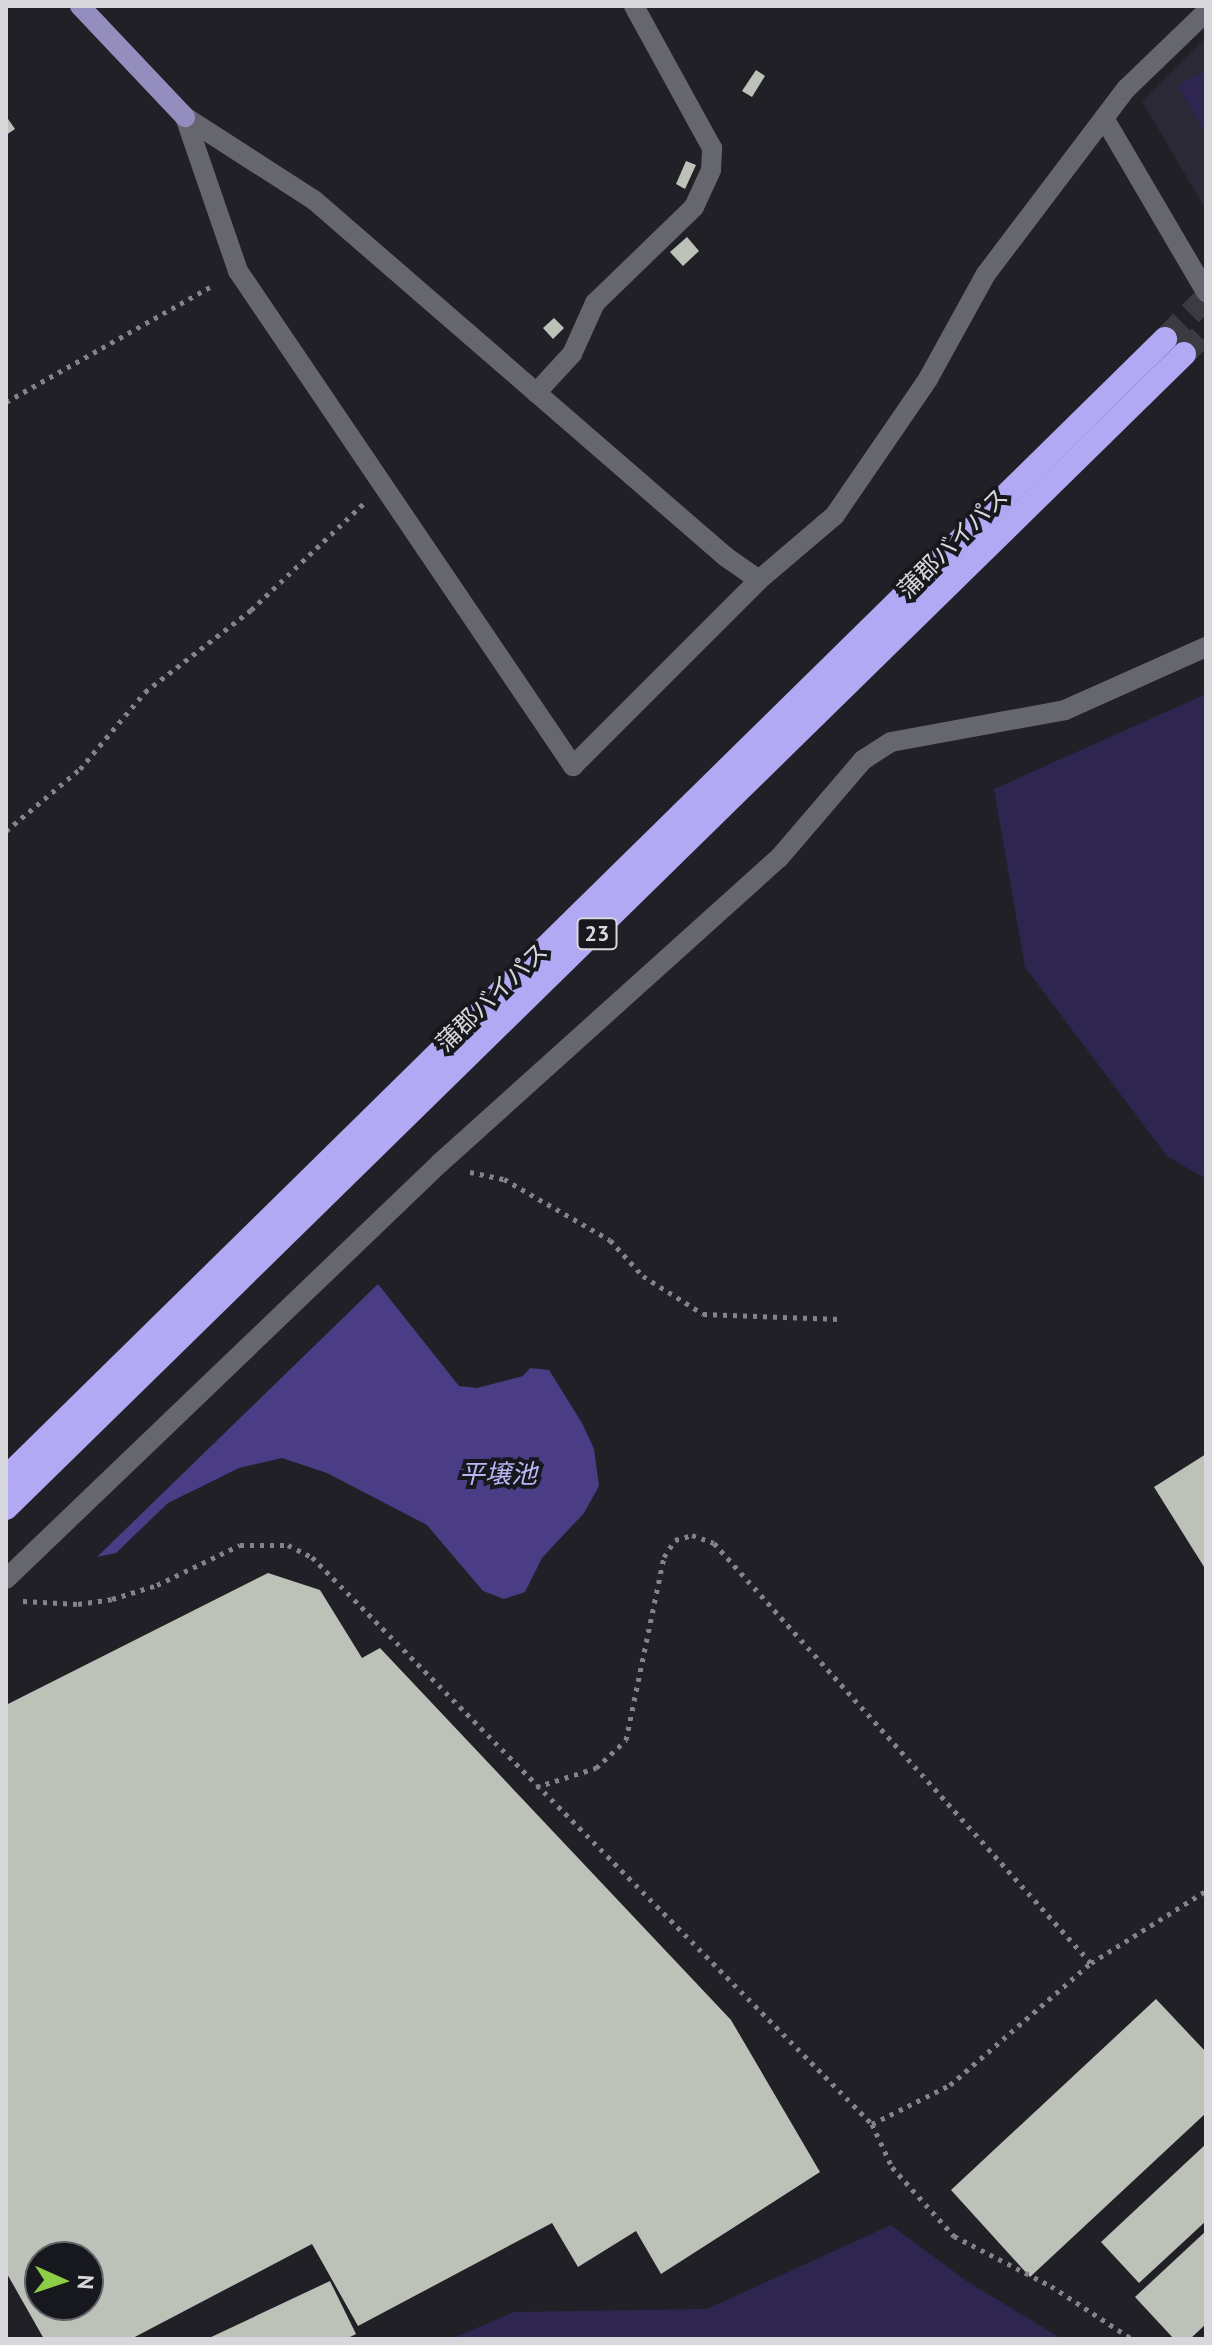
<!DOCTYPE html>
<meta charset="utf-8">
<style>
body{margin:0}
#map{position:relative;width:1212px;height:2345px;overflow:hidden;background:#212027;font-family:"PT Sans","Noto Sans JP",sans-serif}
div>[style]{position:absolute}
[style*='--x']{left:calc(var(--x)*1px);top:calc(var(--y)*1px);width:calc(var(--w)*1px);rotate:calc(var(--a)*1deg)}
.built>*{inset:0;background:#2b2935}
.green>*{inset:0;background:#2e2651}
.water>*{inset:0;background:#4a3c85}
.building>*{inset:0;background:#bdc2b9}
.highway-tunnel>*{height:24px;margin-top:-12px;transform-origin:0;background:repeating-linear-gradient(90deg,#3c3b42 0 24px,transparent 0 36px)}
.path>*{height:5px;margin-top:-2.5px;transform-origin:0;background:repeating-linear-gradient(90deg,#848389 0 4px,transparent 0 10px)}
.minor>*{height:20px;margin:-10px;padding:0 10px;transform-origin:10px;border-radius:10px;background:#66666e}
.major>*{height:20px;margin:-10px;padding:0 10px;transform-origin:10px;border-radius:10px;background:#948ebe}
.highway>*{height:24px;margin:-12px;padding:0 12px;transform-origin:12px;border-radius:12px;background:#b2a9f4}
span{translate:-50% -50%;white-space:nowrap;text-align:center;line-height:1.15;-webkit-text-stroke:8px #17171e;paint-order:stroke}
.shield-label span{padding:2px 6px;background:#17171e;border:2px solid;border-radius:6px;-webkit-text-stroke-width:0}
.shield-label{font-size:22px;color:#d7d7dc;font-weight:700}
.street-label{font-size:24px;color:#d7d7dc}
.water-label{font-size:26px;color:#bcb5f4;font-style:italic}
.frame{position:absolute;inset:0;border:8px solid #d7d7dc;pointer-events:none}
.north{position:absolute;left:24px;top:2241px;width:80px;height:80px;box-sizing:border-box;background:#17171e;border:2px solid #64646a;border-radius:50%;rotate:93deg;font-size:22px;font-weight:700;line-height:32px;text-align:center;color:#d7d7dc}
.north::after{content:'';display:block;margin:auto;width:28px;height:36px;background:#8cce45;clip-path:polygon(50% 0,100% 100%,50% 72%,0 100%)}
</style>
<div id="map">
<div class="built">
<i style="clip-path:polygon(1206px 37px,1206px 210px,1142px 101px)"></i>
</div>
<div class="green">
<i style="clip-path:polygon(1206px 69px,1206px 136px,1178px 86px)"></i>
<i style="clip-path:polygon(1206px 694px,1206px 1179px,1167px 1156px,1025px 967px,994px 789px)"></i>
<i style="clip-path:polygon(891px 2225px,968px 2282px,1062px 2339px,451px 2339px,514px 2312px,707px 2309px)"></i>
</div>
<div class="water">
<i style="clip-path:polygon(378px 1284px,459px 1386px,477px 1388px,523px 1376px,530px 1368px,549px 1370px,582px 1423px,594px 1449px,599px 1486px,584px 1513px,542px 1558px,525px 1592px,504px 1599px,483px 1591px,427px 1525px,327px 1473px,282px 1458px,239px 1468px,168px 1503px,116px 1553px,97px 1557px)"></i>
</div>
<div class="building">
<i style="clip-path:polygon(756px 70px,765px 76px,752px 97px,742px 91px)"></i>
<i style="clip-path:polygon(6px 116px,15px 129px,6px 135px)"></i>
<i style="clip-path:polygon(686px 161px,696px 165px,685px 189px,676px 184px)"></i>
<i style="clip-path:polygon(687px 237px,699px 251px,683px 266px,670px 252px)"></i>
<i style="clip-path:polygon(554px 318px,564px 328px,553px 339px,543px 328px)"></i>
<i style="clip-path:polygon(1206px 1454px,1206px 1570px,1154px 1487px)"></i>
<i style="clip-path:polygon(evenodd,268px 1573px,320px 1590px,362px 1658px,380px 1648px,731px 2020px,820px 2172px,661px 2274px,636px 2231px,578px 2267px,552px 2223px,358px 2326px,312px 2244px,131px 2339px,44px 2339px,6px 2272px,6px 1705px,268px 1573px,40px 2257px,88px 2257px,88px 2305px,40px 2305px,40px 2257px)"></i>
<i style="clip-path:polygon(1156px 1999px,1206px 2052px,1206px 2113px,1030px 2277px,951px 2190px)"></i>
<i style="clip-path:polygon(1206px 2144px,1206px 2221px,1139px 2283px,1101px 2242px)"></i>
<i style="clip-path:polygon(1206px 2231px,1206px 2324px,1190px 2339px,1174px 2339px,1135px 2297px)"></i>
<i style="clip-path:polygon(330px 2281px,356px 2334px,346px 2339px,207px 2339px)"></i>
</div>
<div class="highway-tunnel">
<i style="--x:1165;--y:339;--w:58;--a:-45"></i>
<i style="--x:1184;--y:354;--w:32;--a:-46"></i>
</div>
<div class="path">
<i style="--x:6;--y:402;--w:239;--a:-29.4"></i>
<i style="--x:6;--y:831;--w:97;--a:-40"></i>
<i style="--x:80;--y:769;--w:101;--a:-49.8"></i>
<i style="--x:145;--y:692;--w:134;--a:-37.7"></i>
<i style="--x:251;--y:610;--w:156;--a:-43.4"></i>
<i style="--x:470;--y:1172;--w:35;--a:12"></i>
<i style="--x:504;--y:1179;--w:122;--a:29.9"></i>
<i style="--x:610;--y:1240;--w:49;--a:47.5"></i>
<i style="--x:643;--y:1276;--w:71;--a:32.3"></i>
<i style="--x:703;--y:1314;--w:137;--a:2.1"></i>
<i style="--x:23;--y:1601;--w:55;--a:3.1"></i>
<i style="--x:78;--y:1604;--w:34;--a:-8"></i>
<i style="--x:112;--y:1599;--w:47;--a:-17.3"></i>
<i style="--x:157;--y:1585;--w:92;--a:-25.7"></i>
<i style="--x:240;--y:1545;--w:48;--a:0"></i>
<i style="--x:288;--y:1545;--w:27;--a:27"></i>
<i style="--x:312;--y:1557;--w:797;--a:45.36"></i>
<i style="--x:872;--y:2124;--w:47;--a:65.1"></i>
<i style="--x:892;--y:2167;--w:93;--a:48.1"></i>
<i style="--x:954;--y:2236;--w:109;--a:27.3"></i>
<i style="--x:1051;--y:2286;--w:97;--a:33.2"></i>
<i style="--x:536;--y:1787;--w:63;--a:-17.6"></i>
<i style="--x:596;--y:1768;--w:41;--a:-43"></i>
<i style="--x:626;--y:1740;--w:187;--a:-78.3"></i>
<i style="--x:664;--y:1557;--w:20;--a:-57"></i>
<i style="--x:675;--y:1540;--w:18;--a:-16"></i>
<i style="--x:692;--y:1535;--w:23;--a:20"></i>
<i style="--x:714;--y:1543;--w:564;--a:48.09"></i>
<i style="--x:872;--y:2124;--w:87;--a:-26.6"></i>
<i style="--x:950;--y:2085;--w:186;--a:-40.9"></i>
<i style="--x:1091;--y:1963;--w:136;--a:-32.1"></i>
</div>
<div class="minor">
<i style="--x:185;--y:117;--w:163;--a:71"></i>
<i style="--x:238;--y:271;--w:598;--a:55.91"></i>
<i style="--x:573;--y:766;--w:263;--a:-45"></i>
<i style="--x:759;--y:580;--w:100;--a:-40.5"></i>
<i style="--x:835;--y:515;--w:165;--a:-55.6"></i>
<i style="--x:928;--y:379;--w:120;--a:-61.1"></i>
<i style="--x:986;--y:274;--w:232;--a:-52.9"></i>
<i style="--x:1126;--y:89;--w:111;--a:-43.9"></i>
<i style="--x:185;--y:117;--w:153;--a:32.8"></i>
<i style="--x:314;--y:200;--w:545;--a:40.91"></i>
<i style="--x:726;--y:557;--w:40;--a:34.9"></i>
<i style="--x:1104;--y:118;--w:202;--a:59.6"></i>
<i style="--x:536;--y:393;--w:53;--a:-47.3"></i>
<i style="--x:572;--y:354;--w:56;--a:-65.7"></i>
<i style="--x:595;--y:303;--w:138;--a:-44.1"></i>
<i style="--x:694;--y:207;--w:41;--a:-65.3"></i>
<i style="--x:711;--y:170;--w:22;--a:-87"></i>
<i style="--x:712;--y:148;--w:162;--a:-118.8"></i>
<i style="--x:6;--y:1579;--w:601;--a:-43.79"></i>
<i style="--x:440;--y:1163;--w:456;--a:-42"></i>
<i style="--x:779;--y:858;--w:129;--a:-49.4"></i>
<i style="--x:863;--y:760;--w:33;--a:-33"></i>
<i style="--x:891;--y:742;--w:177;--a:-10.4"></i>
<i style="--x:1065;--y:710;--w:154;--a:-24.1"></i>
</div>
<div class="major">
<i style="--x:80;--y:6;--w:153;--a:46.6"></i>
</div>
<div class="highway">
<i style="--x:6;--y:1478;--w:1625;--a:-44.5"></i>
<i style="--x:6;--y:1508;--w:1649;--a:-44.41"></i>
</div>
<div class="shield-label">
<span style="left:597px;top:934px">23</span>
</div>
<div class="street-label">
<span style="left:953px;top:543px;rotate:-45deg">蒲郡バイパス</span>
<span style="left:492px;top:997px;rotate:-44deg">蒲郡バイパス</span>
</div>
<div class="water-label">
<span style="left:498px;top:1474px">平壌池</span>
</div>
<div class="frame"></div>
<div class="north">N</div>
</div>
